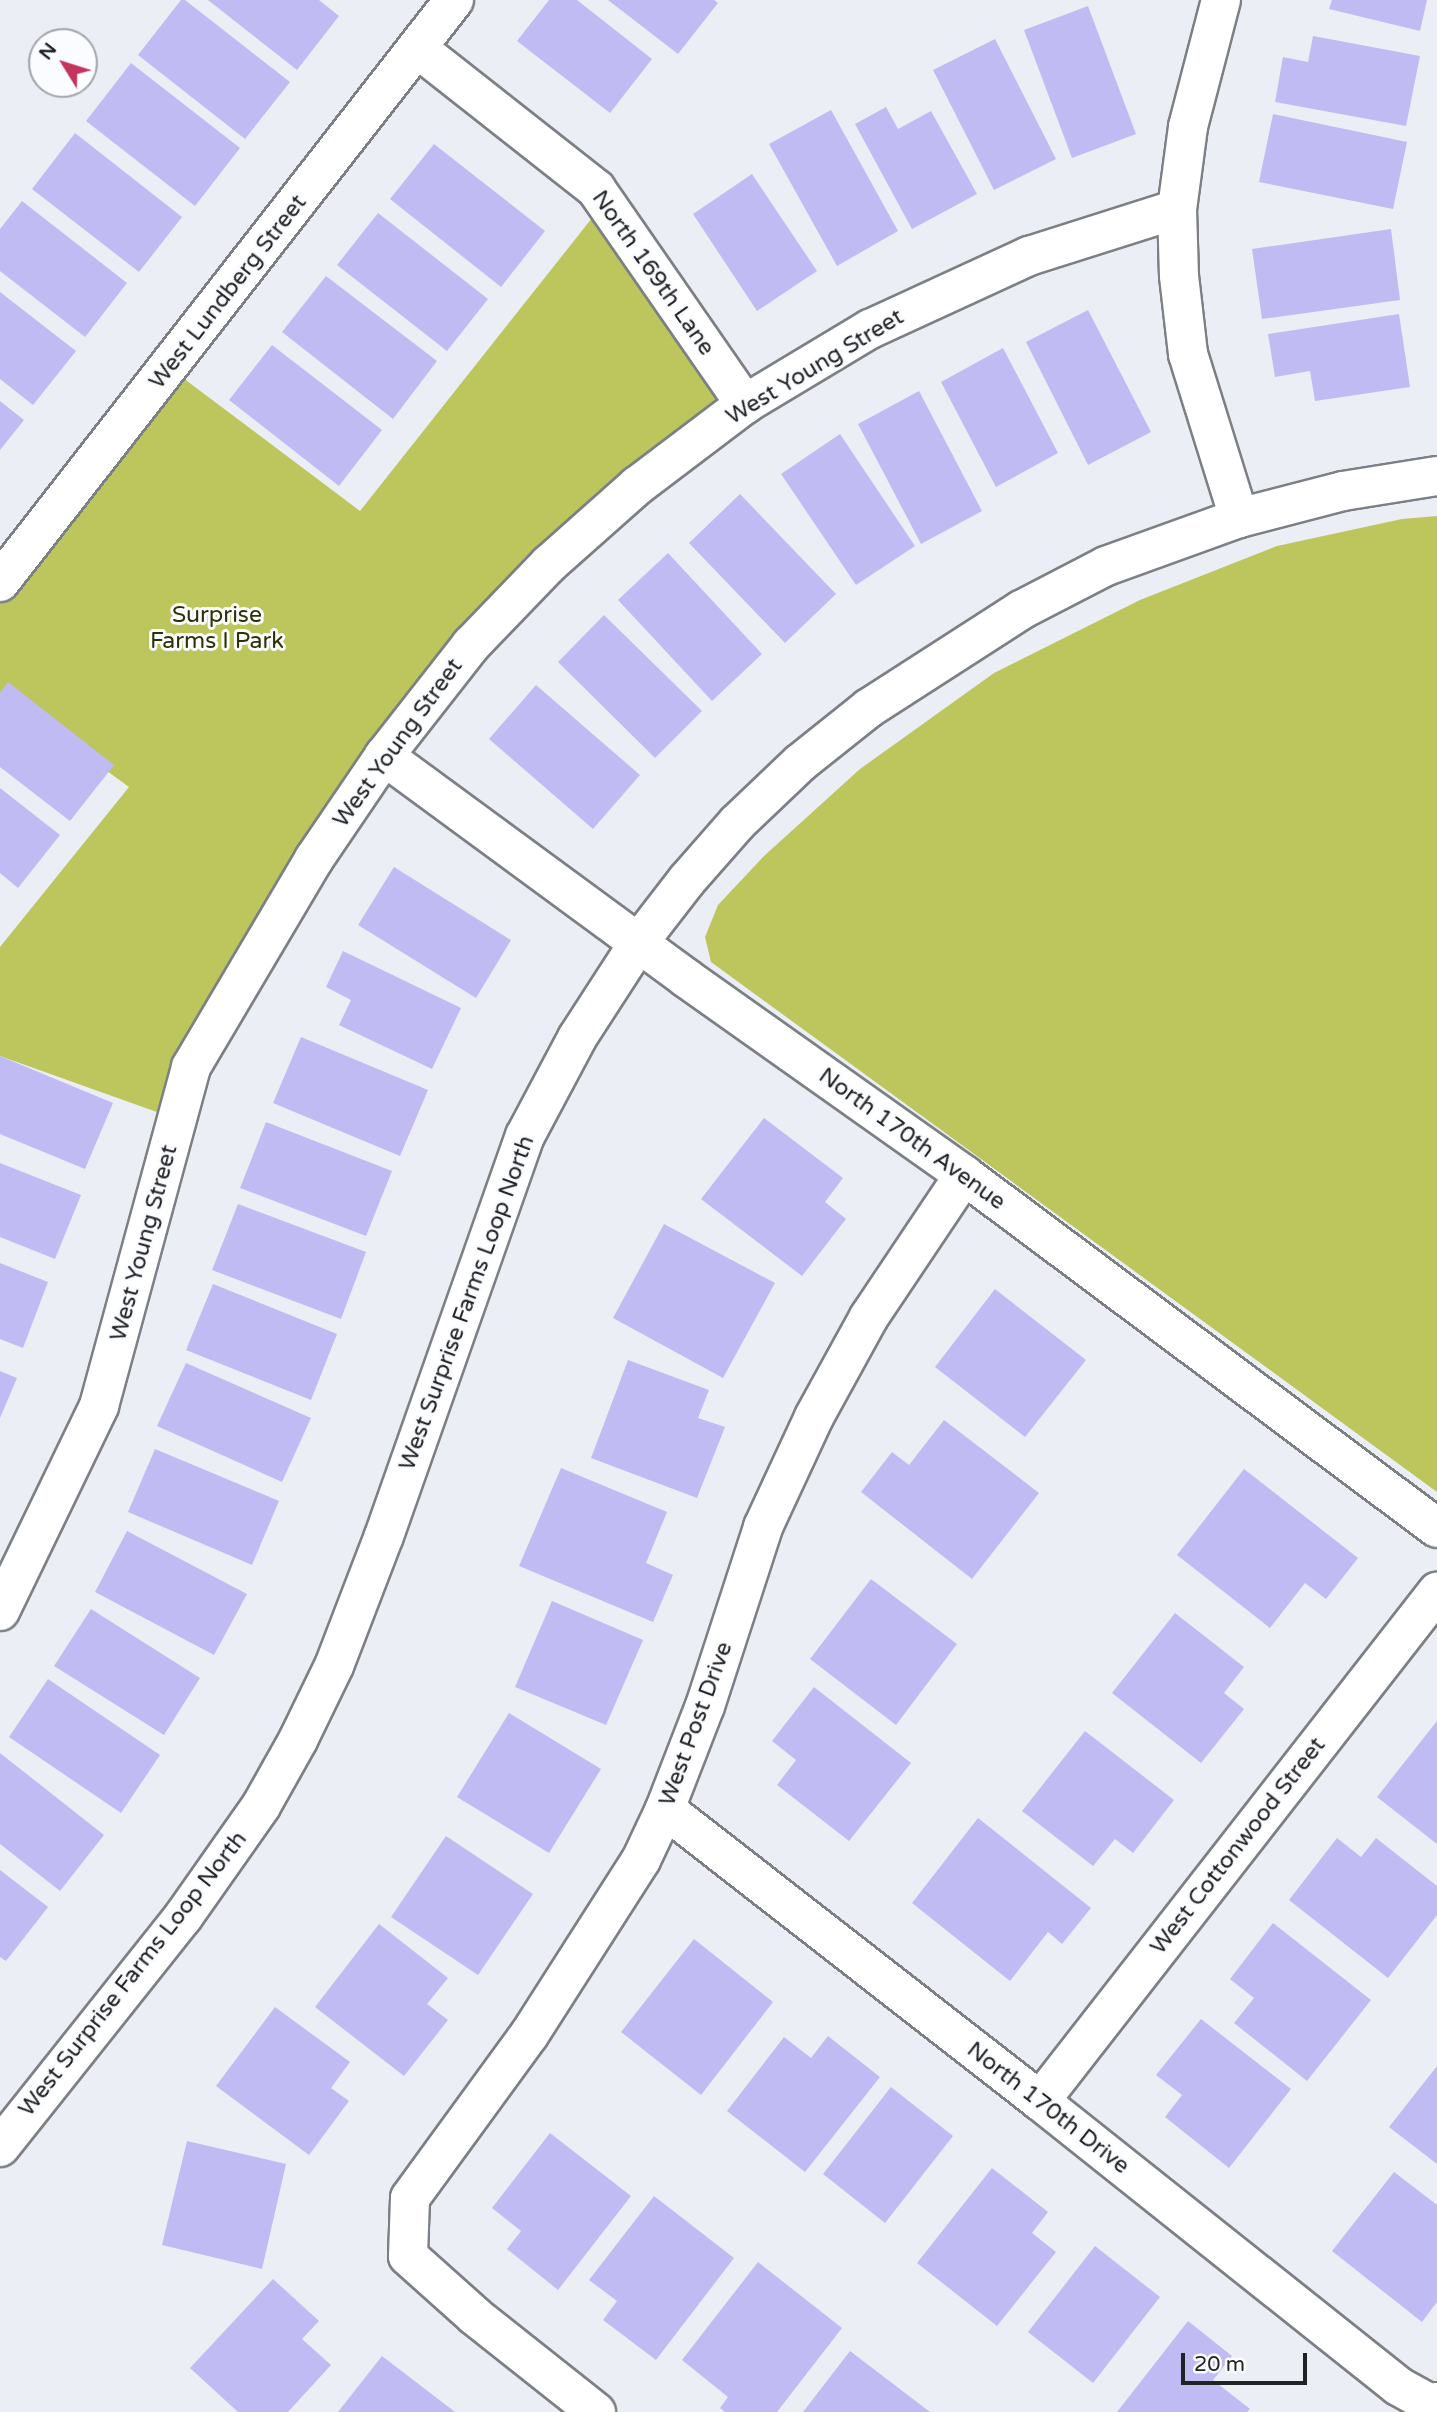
<!DOCTYPE html>
<style>
body{margin:0}
#map{position:relative;width:1437px;height:2412px;overflow:hidden;background:#ebeff5;font-family:"Varela Round",sans-serif}
div>[style]{position:absolute}
[style*='--x']{left:calc(var(--x)*1px);top:calc(var(--y)*1px);width:calc(var(--w)*1px);rotate:calc(var(--a)*1deg)}
.green>*{inset:0;background:#bdc55d}
.building>*{inset:0;background:#c0bbf3}
.roads{filter:drop-shadow(2px 0 #7c8085) drop-shadow(-2px 0 #7c8085) drop-shadow(0 2px #7c8085) drop-shadow(0 -2px #7c8085)}
.minor>*{height:38px;margin:-19px;padding:0 19px;transform-origin:19px;border-radius:19px;background:#fff}
span{translate:-50% -50%;white-space:nowrap;text-align:center;line-height:1.15;-webkit-text-stroke:6px #fbfcff;paint-order:stroke}
.street-label{font-size:23px;color:#202223}
.park-label{font-size:23px;color:#2e3103}
.north{position:absolute;left:28px;top:28px;width:70px;height:70px;box-sizing:border-box;background:#fbfcff;border:2px solid #a3a5a7;border-radius:50%;rotate:308deg;font-size:19px;font-weight:700;line-height:28px;text-align:center;color:#202223}
.north::after{content:'';display:block;margin:auto;width:24px;height:32px;background:#c3355e;clip-path:polygon(50% 0,100% 100%,50% 72%,0 100%)}
.scale{position:absolute;left:1181px;top:2353px;width:126px;height:32px;box-sizing:border-box;border:4px solid #202223;border-top:0;padding-left:9px;font-size:21px;line-height:24px;white-space:nowrap;color:#202223;-webkit-text-stroke:5px #fbfcff;paint-order:stroke}
</style>
<div id="map">
<div class="green">
<i style="clip-path:polygon(596px 213px,718px 401px,534px 559px,369px 743px,286px 871px,168px 1116px,0 1056px,0 947px,129px 787px,0 693px,0 596px,175px 372px,360px 511px)"></i>
<i style="clip-path:polygon(1437px 516px,1437px 1492px,711px 962px,705px 937px,718px 905px,764px 856px,860px 769px,994px 673px,1140px 600px,1277px 546px,1402px 519px)"></i>
</div>
<div class="building">
<i style="clip-path:polygon(181px 0,185px 0,290px 82px,245px 139px,138px 55px)"></i>
<i style="clip-path:polygon(208px 0,319px 0,339px 16px,297px 70px)"></i>
<i style="clip-path:polygon(549px 0,577px 0,652px 59px,610px 113px,517px 41px)"></i>
<i style="clip-path:polygon(608px 0,714px 0,718px 3px,678px 54px)"></i>
<i style="clip-path:polygon(1332px 0,1427px 0,1420px 31px,1329px 9px)"></i>
<i style="clip-path:polygon(1088px 6px,1136px 134px,1072px 158px,1024px 30px)"></i>
<i style="clip-path:polygon(1313px 36px,1420px 56px,1406px 126px,1275px 102px,1283px 57px,1308px 62px)"></i>
<i style="clip-path:polygon(995px 39px,1056px 159px,994px 190px,933px 70px)"></i>
<i style="clip-path:polygon(131px 63px,240px 148px,195px 206px,86px 121px)"></i>
<i style="clip-path:polygon(886px 107px,898px 129px,931px 111px,977px 194px,912px 229px,855px 124px)"></i>
<i style="clip-path:polygon(831px 110px,898px 231px,837px 266px,769px 144px)"></i>
<i style="clip-path:polygon(1273px 114px,1407px 142px,1393px 209px,1259px 182px)"></i>
<i style="clip-path:polygon(75px 133px,182px 217px,139px 272px,32px 189px)"></i>
<i style="clip-path:polygon(434px 144px,545px 231px,501px 287px,390px 199px)"></i>
<i style="clip-path:polygon(752px 174px,817px 271px,757px 311px,693px 214px)"></i>
<i style="clip-path:polygon(22px 201px,127px 283px,85px 337px,0 271px,0 229px)"></i>
<i style="clip-path:polygon(378px 213px,488px 299px,447px 351px,337px 265px)"></i>
<i style="clip-path:polygon(1391px 229px,1400px 300px,1262px 319px,1252px 249px)"></i>
<i style="clip-path:polygon(326px 276px,437px 361px,393px 419px,282px 332px)"></i>
<i style="clip-path:polygon(0 292px,76px 351px,33px 405px,0 379px)"></i>
<i style="clip-path:polygon(1088px 310px,1151px 432px,1088px 465px,1026px 342px)"></i>
<i style="clip-path:polygon(1399px 314px,1410px 387px,1315px 401px,1310px 371px,1275px 377px,1268px 334px)"></i>
<i style="clip-path:polygon(272px 345px,382px 430px,339px 486px,229px 400px)"></i>
<i style="clip-path:polygon(1003px 348px,1058px 453px,996px 487px,941px 382px)"></i>
<i style="clip-path:polygon(919px 391px,982px 511px,921px 544px,858px 424px)"></i>
<i style="clip-path:polygon(0 401px,24px 420px,0 450px)"></i>
<i style="clip-path:polygon(840px 434px,915px 546px,856px 585px,781px 474px)"></i>
<i style="clip-path:polygon(740px 494px,836px 594px,785px 643px,689px 543px)"></i>
<i style="clip-path:polygon(668px 553px,762px 654px,712px 701px,618px 600px)"></i>
<i style="clip-path:polygon(604px 615px,702px 711px,655px 758px,558px 662px)"></i>
<i style="clip-path:polygon(8px 682px,114px 765px,70px 821px,0 767px,0 693px)"></i>
<i style="clip-path:polygon(536px 685px,640px 775px,593px 829px,489px 739px)"></i>
<i style="clip-path:polygon(0 788px,60px 835px,18px 888px,0 873px)"></i>
<i style="clip-path:polygon(394px 867px,511px 940px,476px 998px,358px 925px)"></i>
<i style="clip-path:polygon(343px 951px,461px 1008px,432px 1069px,339px 1025px,351px 1000px,326px 987px)"></i>
<i style="clip-path:polygon(301px 1037px,428px 1090px,400px 1156px,273px 1103px)"></i>
<i style="clip-path:polygon(0 1056px,113px 1103px,85px 1169px,0 1134px)"></i>
<i style="clip-path:polygon(764px 1118px,843px 1178px,825px 1202px,846px 1219px,802px 1276px,701px 1199px)"></i>
<i style="clip-path:polygon(266px 1122px,392px 1171px,366px 1236px,240px 1188px)"></i>
<i style="clip-path:polygon(0 1163px,81px 1195px,55px 1259px,0 1237px)"></i>
<i style="clip-path:polygon(238px 1204px,366px 1252px,341px 1319px,212px 1270px)"></i>
<i style="clip-path:polygon(664px 1224px,775px 1283px,723px 1378px,613px 1318px)"></i>
<i style="clip-path:polygon(0 1263px,48px 1282px,23px 1348px,0 1339px)"></i>
<i style="clip-path:polygon(213px 1284px,337px 1334px,311px 1400px,186px 1350px)"></i>
<i style="clip-path:polygon(995px 1289px,1086px 1360px,1025px 1437px,935px 1367px)"></i>
<i style="clip-path:polygon(628px 1360px,709px 1390px,698px 1418px,725px 1427px,697px 1498px,591px 1458px)"></i>
<i style="clip-path:polygon(186px 1363px,311px 1418px,282px 1482px,157px 1426px)"></i>
<i style="clip-path:polygon(0 1371px,17px 1378px,0 1418px)"></i>
<i style="clip-path:polygon(944px 1420px,1039px 1493px,972px 1579px,861px 1492px,892px 1452px,909px 1465px)"></i>
<i style="clip-path:polygon(155px 1449px,279px 1501px,252px 1565px,128px 1512px)"></i>
<i style="clip-path:polygon(561px 1468px,667px 1512px,646px 1563px,673px 1575px,653px 1622px,519px 1566px)"></i>
<i style="clip-path:polygon(1244px 1469px,1358px 1558px,1326px 1599px,1305px 1583px,1270px 1628px,1177px 1555px)"></i>
<i style="clip-path:polygon(127px 1531px,247px 1594px,214px 1655px,95px 1592px)"></i>
<i style="clip-path:polygon(871px 1579px,957px 1644px,896px 1725px,810px 1659px)"></i>
<i style="clip-path:polygon(552px 1601px,643px 1640px,606px 1725px,515px 1687px)"></i>
<i style="clip-path:polygon(91px 1609px,200px 1678px,164px 1735px,54px 1666px)"></i>
<i style="clip-path:polygon(1175px 1613px,1244px 1667px,1224px 1693px,1244px 1709px,1201px 1763px,1112px 1693px)"></i>
<i style="clip-path:polygon(48px 1679px,160px 1755px,121px 1813px,9px 1737px)"></i>
<i style="clip-path:polygon(814px 1687px,911px 1763px,849px 1841px,777px 1785px,796px 1760px,772px 1741px)"></i>
<i style="clip-path:polygon(509px 1713px,601px 1769px,549px 1853px,457px 1797px)"></i>
<i style="clip-path:polygon(1437px 1721px,1437px 1844px,1377px 1797px)"></i>
<i style="clip-path:polygon(1085px 1731px,1174px 1800px,1133px 1853px,1115px 1839px,1093px 1866px,1022px 1811px)"></i>
<i style="clip-path:polygon(0 1753px,104px 1835px,60px 1891px,0 1844px)"></i>
<i style="clip-path:polygon(978px 1818px,1091px 1908px,1062px 1944px,1048px 1932px,1010px 1981px,912px 1903px)"></i>
<i style="clip-path:polygon(446px 1836px,533px 1894px,478px 1975px,391px 1917px)"></i>
<i style="clip-path:polygon(1337px 1838px,1361px 1857px,1376px 1838px,1437px 1886px,1437px 1915px,1388px 1978px,1289px 1900px)"></i>
<i style="clip-path:polygon(0 1870px,48px 1907px,6px 1961px,0 1957px)"></i>
<i style="clip-path:polygon(1273px 1923px,1371px 2000px,1307px 2081px,1234px 2023px,1254px 1998px,1230px 1979px)"></i>
<i style="clip-path:polygon(379px 1924px,448px 1978px,427px 2004px,448px 2020px,404px 2076px,315px 2007px)"></i>
<i style="clip-path:polygon(694px 1939px,773px 2002px,701px 2095px,621px 2032px)"></i>
<i style="clip-path:polygon(275px 2007px,350px 2062px,331px 2088px,349px 2101px,309px 2155px,216px 2086px)"></i>
<i style="clip-path:polygon(1201px 2019px,1291px 2089px,1229px 2168px,1165px 2117px,1182px 2095px,1156px 2075px)"></i>
<i style="clip-path:polygon(828px 2036px,880px 2077px,805px 2172px,727px 2111px,784px 2037px,811px 2058px)"></i>
<i style="clip-path:polygon(1437px 2066px,1437px 2164px,1389px 2127px)"></i>
<i style="clip-path:polygon(891px 2087px,953px 2136px,885px 2223px,823px 2174px)"></i>
<i style="clip-path:polygon(550px 2133px,631px 2196px,558px 2290px,507px 2249px,521px 2231px,492px 2208px)"></i>
<i style="clip-path:polygon(187px 2141px,286px 2164px,262px 2269px,162px 2245px)"></i>
<i style="clip-path:polygon(992px 2168px,1048px 2212px,1032px 2233px,1056px 2252px,997px 2326px,917px 2263px)"></i>
<i style="clip-path:polygon(1394px 2172px,1437px 2205px,1437px 2302px,1422px 2322px,1332px 2251px)"></i>
<i style="clip-path:polygon(654px 2196px,734px 2258px,656px 2360px,603px 2320px,617px 2301px,589px 2280px)"></i>
<i style="clip-path:polygon(1095px 2246px,1160px 2297px,1093px 2383px,1028px 2332px)"></i>
<i style="clip-path:polygon(758px 2262px,842px 2328px,777px 2412px,725px 2412px,720px 2408px,728px 2397px,682px 2360px)"></i>
<i style="clip-path:polygon(273px 2279px,319px 2321px,302px 2339px,331px 2365px,288px 2412px,238px 2412px,190px 2368px)"></i>
<i style="clip-path:polygon(1188px 2321px,1232px 2356px,1213px 2380px,1250px 2409px,1247px 2412px,1117px 2412px)"></i>
<i style="clip-path:polygon(850px 2351px,930px 2412px,803px 2412px)"></i>
<i style="clip-path:polygon(382px 2356px,455px 2412px,338px 2412px)"></i>
</div>
<div class="roads">
<div class="minor">
<i style="--x:1221;--y:0;--w:131;--a:104.6"></i>
<i style="--x:1188;--y:127;--w:83;--a:97.6"></i>
<i style="--x:1177;--y:209;--w:67;--a:88.3"></i>
<i style="--x:1179;--y:276;--w:79;--a:83.4"></i>
<i style="--x:1188;--y:354;--w:172;--a:72.7"></i>
<i style="--x:417;--y:48;--w:228;--a:38.2"></i>
<i style="--x:596;--y:189;--w:262;--a:55.3"></i>
<i style="--x:0;--y:582;--w:738;--a:-52.04"></i>
<i style="--x:384;--y:756;--w:375;--a:36.3"></i>
<i style="--x:686;--y:978;--w:341;--a:35.3"></i>
<i style="--x:964;--y:1175;--w:590;--a:36.73"></i>
<i style="--x:0;--y:1611;--w:228;--a:-64.2"></i>
<i style="--x:99;--y:1406;--w:351;--a:-74.8"></i>
<i style="--x:191;--y:1067;--w:242;--a:-59.4"></i>
<i style="--x:314;--y:859;--w:125;--a:-55.8"></i>
<i style="--x:384;--y:756;--w:141;--a:-51.9"></i>
<i style="--x:471;--y:645;--w:112;--a:-46.1"></i>
<i style="--x:549;--y:564;--w:118;--a:-41.6"></i>
<i style="--x:637;--y:486;--w:136;--a:-37.2"></i>
<i style="--x:745;--y:404;--w:146;--a:-31"></i>
<i style="--x:870;--y:329;--w:175;--a:-24.7"></i>
<i style="--x:1029;--y:256;--w:155;--a:-17.6"></i>
<i style="--x:665;--y:1809;--w:475;--a:37.9"></i>
<i style="--x:1040;--y:2101;--w:458;--a:38.5"></i>
<i style="--x:1398;--y:2386;--w:39;--a:29"></i>
<i style="--x:1432;--y:2405;--w:6;--a:-31"></i>
<i style="--x:1040;--y:2101;--w:646;--a:-52.05"></i>
<i style="--x:0;--y:2147;--w:294;--a:-51.5"></i>
<i style="--x:183;--y:1917;--w:136;--a:-54.9"></i>
<i style="--x:261;--y:1806;--w:76;--a:-60.7"></i>
<i style="--x:298;--y:1740;--w:82;--a:-64.1"></i>
<i style="--x:334;--y:1666;--w:139;--a:-69"></i>
<i style="--x:384;--y:1536;--w:424;--a:-70.6"></i>
<i style="--x:525;--y:1136;--w:111;--a:-62"></i>
<i style="--x:577;--y:1038;--w:114;--a:-57.1"></i>
<i style="--x:639;--y:942;--w:78;--a:-52.3"></i>
<i style="--x:687;--y:880;--w:76;--a:-48.7"></i>
<i style="--x:737;--y:823;--w:87;--a:-43.6"></i>
<i style="--x:800;--y:763;--w:88;--a:-38.6"></i>
<i style="--x:869;--y:708;--w:181;--a:-32.8"></i>
<i style="--x:1021;--y:610;--w:96;--a:-27.4"></i>
<i style="--x:1106;--y:566;--w:141;--a:-19.8"></i>
<i style="--x:1239;--y:518;--w:107;--a:-14.6"></i>
<i style="--x:1343;--y:491;--w:95;--a:-9.1"></i>
<i style="--x:596;--y:2412;--w:154;--a:-141.6"></i>
<i style="--x:475;--y:2316;--w:90;--a:-138.2"></i>
<i style="--x:408;--y:2256;--w:58;--a:-88"></i>
<i style="--x:410;--y:2198;--w:202;--a:-53.9"></i>
<i style="--x:529;--y:2035;--w:208;--a:-57.4"></i>
<i style="--x:641;--y:1860;--w:56;--a:-64.8"></i>
<i style="--x:665;--y:1809;--w:110;--a:-68.8"></i>
<i style="--x:705;--y:1706;--w:188;--a:-72"></i>
<i style="--x:763;--y:1527;--w:121;--a:-65.1"></i>
<i style="--x:814;--y:1417;--w:114;--a:-61.2"></i>
<i style="--x:869;--y:1317;--w:171;--a:-56.2"></i>
</div>
</div>
<div class="street-label">
<span style="left:653px;top:273px;rotate:55deg">North 169th Lane</span>
<span style="left:228px;top:292px;rotate:-52deg">West Lundberg Street</span>
<span style="left:815px;top:367px;rotate:-31deg">West Young Street</span>
<span style="left:398px;top:743px;rotate:-54deg">West Young Street</span>
<span style="left:912px;top:1139px;rotate:36deg">North 170th Avenue</span>
<span style="left:144px;top:1243px;rotate:-75deg">West Young Street</span>
<span style="left:467px;top:1303px;rotate:-70deg">West Surprise Farms Loop North</span>
<span style="left:696px;top:1724px;rotate:-70deg">West Post Drive</span>
<span style="left:1238px;top:1846px;rotate:-52deg">West Cottonwood Street</span>
<span style="left:133px;top:1974px;rotate:-52deg">West Surprise Farms Loop North</span>
<span style="left:1048px;top:2108px;rotate:38deg">North 170th Drive</span>
</div>
<div class="park-label">
<span style="left:217px;top:628px">Surprise<br>Farms I Park</span>
</div>
<div class="north">N</div>
<div class="scale">20 m</div>
</div>
